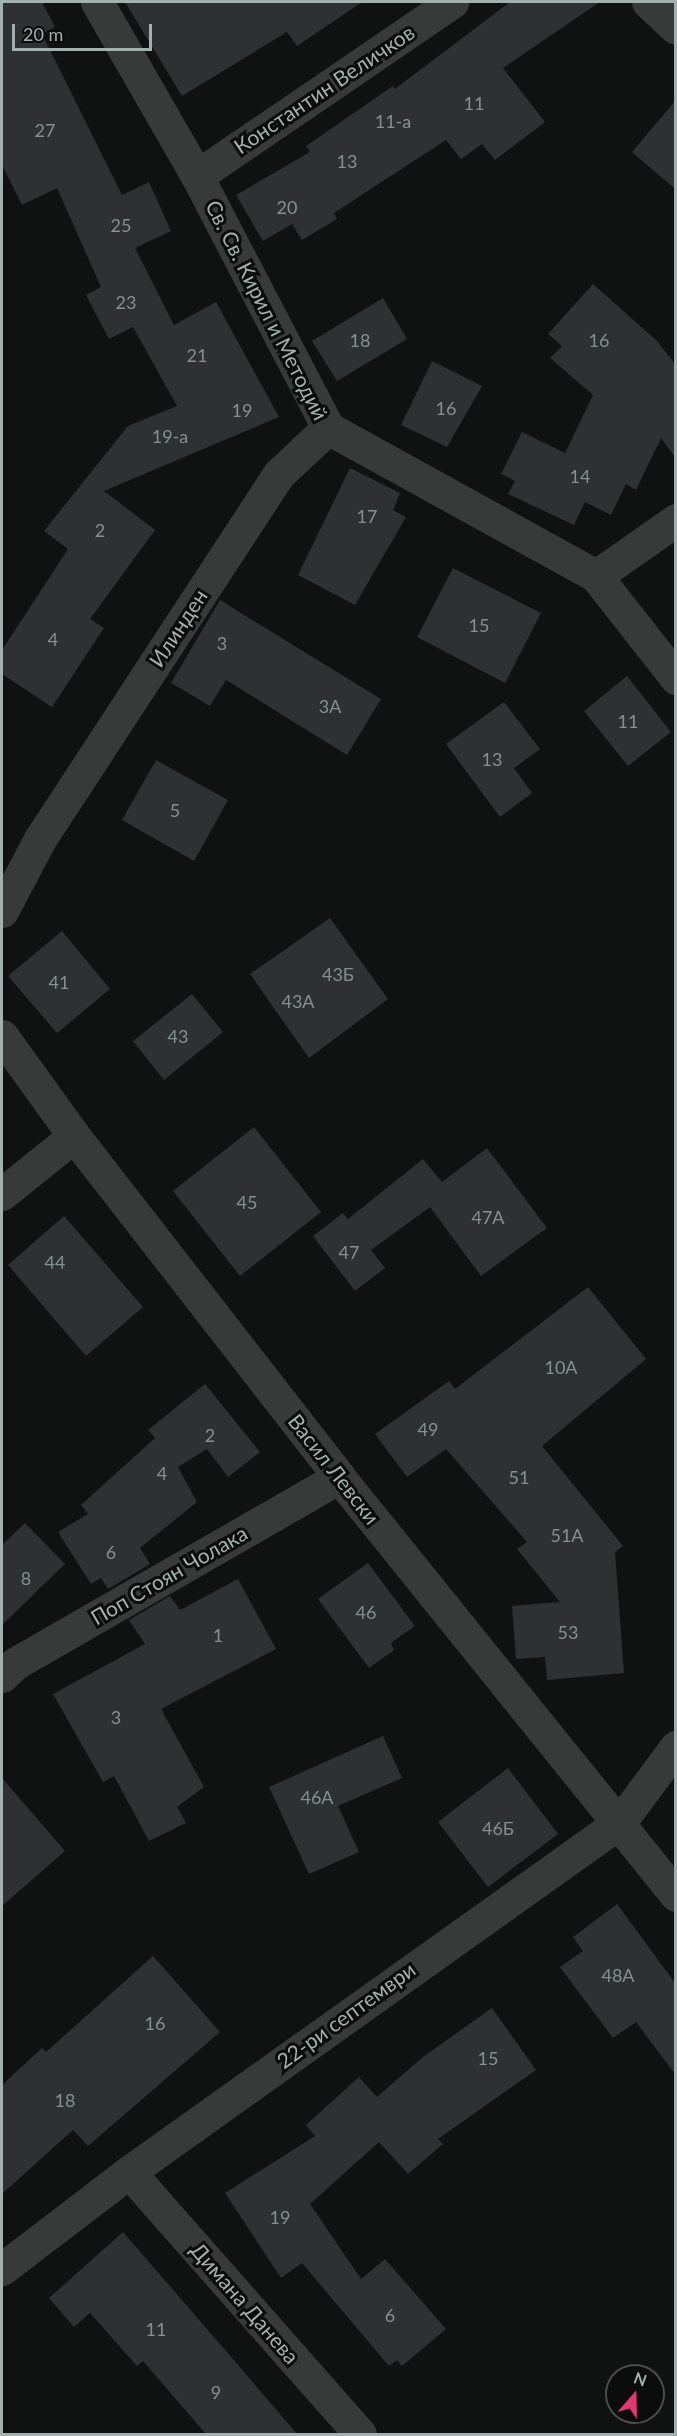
<!DOCTYPE html>
<meta charset="utf-8">
<style>
body{margin:0}
#map{position:relative;width:677px;height:2436px;overflow:hidden;background:#101212;font-family:Lato,sans-serif}
div>[style]{position:absolute}
[style*='--x']{left:calc(var(--x)*1px);top:calc(var(--y)*1px);width:calc(var(--w)*1px);rotate:calc(var(--a)*1deg)}
.building>*{inset:0;background:#2d3131}
.minor>*{height:33px;margin:-16.5px;padding:0 16.5px;transform-origin:16.5px;border-radius:16.5px;background:#363b3a}
span{translate:-50% -50%;white-space:nowrap;text-align:center;line-height:1.15;-webkit-text-stroke:6px #0b0c0c;paint-order:stroke}
.number-label{font-size:18px;color:#85918e}
.number-label span{-webkit-text-stroke-width:0}
.street-label{font-size:21px;color:#a2b1ad}
.frame{position:absolute;inset:0;border:3px solid #a2b1ad;pointer-events:none}
.north{position:absolute;left:605px;top:2364px;width:60px;height:60px;box-sizing:border-box;background:#0b0c0c;border:2px solid #474e4c;border-radius:50%;rotate:20deg;font-size:16px;font-weight:700;line-height:24px;text-align:center;color:#a2b1ad}
.north::after{content:'';display:block;margin:auto;width:21px;height:27px;background:#e43672;clip-path:polygon(50% 0,100% 100%,50% 72%,0 100%)}
.scale{position:absolute;left:12px;top:24px;width:140px;height:27px;box-sizing:border-box;border:3px solid #a2b1ad;border-top:0;padding-left:8px;font-size:18px;line-height:21px;white-space:nowrap;color:#a2b1ad;-webkit-text-stroke:4px #0b0c0c;paint-order:stroke}
</style>
<div id="map">
<div class="building">
<i style="clip-path:polygon(2px 2px,42px 2px,55px 27px,42px 34px,122px 195px,149px 182px,171px 231px,135px 248px,174px 325px,216px 302px,279px 417px,104px 491px,155px 530px,90px 619px,104px 628px,52px 707px,2px 674px,2px 650px,68px 549px,44px 531px,128px 426px,177px 406px,133px 327px,109px 339px,86px 295px,101px 287px,57px 188px,22px 205px,2px 165px)"></i>
<i style="clip-path:polygon(125px 2px,362px 2px,297px 46px,287px 32px,182px 96px)"></i>
<i style="clip-path:polygon(510px 2px,600px 2px,503px 68px,545px 122px,495px 160px,482px 144px,461px 159px,446px 140px,334px 213px,337px 219px,302px 240px,292px 224px,263px 241px,236px 195px,310px 152px,306px 146px,393px 86px,395px 89px)"></i>
<i style="clip-path:polygon(675px 101px,675px 189px,632px 152px)"></i>
<i style="clip-path:polygon(593px 284px,657px 341px,675px 364px,675px 457px,661px 438px,636px 490px,626px 484px,611px 515px,585px 502px,574px 525px,508px 494px,515px 481px,501px 474px,522px 432px,565px 453px,593px 395px,550px 358px,562px 346px,548px 334px)"></i>
<i style="clip-path:polygon(383px 298px,407px 339px,337px 381px,312px 341px)"></i>
<i style="clip-path:polygon(432px 361px,482px 386px,447px 447px,401px 425px)"></i>
<i style="clip-path:polygon(350px 468px,400px 493px,393px 510px,406px 517px,355px 605px,298px 575px)"></i>
<i style="clip-path:polygon(453px 568px,541px 613px,505px 683px,417px 637px)"></i>
<i style="clip-path:polygon(220px 600px,381px 699px,347px 755px,226px 680px,210px 706px,171px 683px)"></i>
<i style="clip-path:polygon(627px 676px,671px 732px,628px 766px,584px 711px)"></i>
<i style="clip-path:polygon(504px 702px,540px 749px,514px 768px,532px 793px,500px 817px,446px 744px)"></i>
<i style="clip-path:polygon(156px 760px,228px 800px,194px 861px,122px 820px)"></i>
<i style="clip-path:polygon(330px 918px,388px 999px,309px 1058px,250px 974px)"></i>
<i style="clip-path:polygon(62px 931px,110px 989px,57px 1033px,8px 976px)"></i>
<i style="clip-path:polygon(192px 994px,223px 1032px,164px 1080px,133px 1041px)"></i>
<i style="clip-path:polygon(254px 1127px,321px 1212px,240px 1276px,173px 1191px)"></i>
<i style="clip-path:polygon(487px 1148px,547px 1228px,481px 1276px,430px 1207px,371px 1250px,385px 1268px,355px 1291px,313px 1236px,343px 1213px,348px 1219px,423px 1159px,442px 1182px)"></i>
<i style="clip-path:polygon(64px 1216px,143px 1307px,86px 1356px,8px 1265px)"></i>
<i style="clip-path:polygon(588px 1287px,646px 1359px,542px 1446px,623px 1546px,615px 1552px,624px 1673px,547px 1680px,545px 1657px,516px 1659px,512px 1606px,560px 1602px,517px 1549px,527px 1542px,446px 1449px,407px 1477px,375px 1434px,449px 1381px,455px 1389px)"></i>
<i style="clip-path:polygon(205px 1384px,260px 1452px,228px 1477px,207px 1449px,178px 1467px,197px 1502px,140px 1548px,150px 1564px,108px 1589px,101px 1578px,91px 1584px,58px 1532px,88px 1514px,81px 1505px,155px 1438px,148px 1430px)"></i>
<i style="clip-path:polygon(25px 1523px,65px 1564px,2px 1625px,2px 1545px)"></i>
<i style="clip-path:polygon(368px 1563px,415px 1626px,391px 1643px,394px 1650px,369px 1668px,318px 1599px)"></i>
<i style="clip-path:polygon(238px 1579px,276px 1649px,161px 1709px,204px 1787px,177px 1807px,186px 1823px,149px 1841px,114px 1776px,103px 1782px,53px 1694px,145px 1644px,129px 1620px,170px 1596px,180px 1610px)"></i>
<i style="clip-path:polygon(383px 1736px,402px 1778px,338px 1806px,359px 1852px,309px 1874px,269px 1787px)"></i>
<i style="clip-path:polygon(508px 1768px,558px 1834px,488px 1887px,438px 1822px)"></i>
<i style="clip-path:polygon(2px 1778px,65px 1851px,2px 1906px)"></i>
<i style="clip-path:polygon(617px 1904px,675px 1983px,675px 2074px,636px 2022px,613px 2038px,560px 1967px,583px 1951px,573px 1937px)"></i>
<i style="clip-path:polygon(153px 1956px,220px 2032px,88px 2146px,73px 2130px,2px 2194px,2px 2085px,42px 2048px,46px 2052px)"></i>
<i style="clip-path:polygon(492px 2008px,536px 2070px,438px 2139px,443px 2144px,408px 2174px,379px 2142px,310px 2204px,361px 2279px,385px 2259px,446px 2329px,402px 2366px,397px 2360px,389px 2366px,302px 2263px,281px 2278px,225px 2193px,315px 2136px,306px 2125px,359px 2077px,377px 2097px,423px 2057px)"></i>
<i style="clip-path:polygon(123px 2232px,226px 2351px,297px 2434px,206px 2434px,143px 2361px,137px 2366px,90px 2313px,74px 2327px,49px 2298px)"></i>
</div>
<div class="minor">
<i style="--x:97;--y:2;--w:201;--a:60.1"></i>
<i style="--x:197;--y:176;--w:284;--a:62.5"></i>
<i style="--x:328;--y:428;--w:306;--a:28.9"></i>
<i style="--x:596;--y:576;--w:130;--a:51.9"></i>
<i style="--x:648;--y:2;--w:38;--a:43"></i>
<i style="--x:197;--y:176;--w:309;--a:-34.3"></i>
<i style="--x:596;--y:576;--w:98;--a:-35"></i>
<i style="--x:2;--y:911;--w:81;--a:-62.2"></i>
<i style="--x:40;--y:839;--w:436;--a:-56.8"></i>
<i style="--x:279;--y:474;--w:67;--a:-43.2"></i>
<i style="--x:2;--y:1036;--w:123;--a:54.2"></i>
<i style="--x:74;--y:1136;--w:432;--a:52.1"></i>
<i style="--x:339;--y:1477;--w:537;--a:51.12"></i>
<i style="--x:2;--y:1194;--w:92;--a:-38.9"></i>
<i style="--x:2;--y:1676;--w:19;--a:-43"></i>
<i style="--x:16;--y:1663;--w:373;--a:-29.9"></i>
<i style="--x:129;--y:2172;--w:349;--a:48.6"></i>
<i style="--x:2;--y:2269;--w:160;--a:-37.4"></i>
<i style="--x:129;--y:2172;--w:603;--a:-35.48"></i>
<i style="--x:620;--y:1822;--w:94;--a:-53.3"></i>
</div>
<div class="number-label">
<span style="left:474px;top:103px">11</span>
<span style="left:393px;top:121px">11-a</span>
<span style="left:45px;top:130px">27</span>
<span style="left:347px;top:161px">13</span>
<span style="left:287px;top:207px">20</span>
<span style="left:121px;top:225px">25</span>
<span style="left:126px;top:302px">23</span>
<span style="left:360px;top:340px">18</span>
<span style="left:599px;top:340px">16</span>
<span style="left:197px;top:355px">21</span>
<span style="left:446px;top:408px">16</span>
<span style="left:242px;top:410px">19</span>
<span style="left:170px;top:436px">19-a</span>
<span style="left:580px;top:476px">14</span>
<span style="left:367px;top:516px">17</span>
<span style="left:100px;top:530px">2</span>
<span style="left:479px;top:625px">15</span>
<span style="left:53px;top:639px">4</span>
<span style="left:222px;top:643px">3</span>
<span style="left:330px;top:706px">3А</span>
<span style="left:628px;top:721px">11</span>
<span style="left:492px;top:759px">13</span>
<span style="left:175px;top:810px">5</span>
<span style="left:338px;top:974px">43Б</span>
<span style="left:59px;top:982px">41</span>
<span style="left:298px;top:1001px">43А</span>
<span style="left:178px;top:1036px">43</span>
<span style="left:247px;top:1202px">45</span>
<span style="left:488px;top:1217px">47А</span>
<span style="left:349px;top:1252px">47</span>
<span style="left:55px;top:1262px">44</span>
<span style="left:561px;top:1367px">10А</span>
<span style="left:428px;top:1429px">49</span>
<span style="left:210px;top:1435px">2</span>
<span style="left:162px;top:1473px">4</span>
<span style="left:519px;top:1477px">51</span>
<span style="left:567px;top:1535px">51А</span>
<span style="left:111px;top:1552px">6</span>
<span style="left:26px;top:1578px">8</span>
<span style="left:366px;top:1612px">46</span>
<span style="left:568px;top:1632px">53</span>
<span style="left:218px;top:1635px">1</span>
<span style="left:116px;top:1717px">3</span>
<span style="left:317px;top:1797px">46А</span>
<span style="left:498px;top:1828px">46Б</span>
<span style="left:618px;top:1975px">48А</span>
<span style="left:155px;top:2023px">16</span>
<span style="left:488px;top:2058px">15</span>
<span style="left:65px;top:2100px">18</span>
<span style="left:280px;top:2217px">19</span>
<span style="left:390px;top:2315px">6</span>
<span style="left:156px;top:2329px">11</span>
<span style="left:216px;top:2392px">9</span>
</div>
<div class="street-label">
<span style="left:324px;top:89px;rotate:-34deg">Константин Величков</span>
<span style="left:267px;top:310px;rotate:63deg">Св. Св. Кирил и Методий</span>
<span style="left:178px;top:628px;rotate:-57deg">Илинден</span>
<span style="left:334px;top:1469px;rotate:52deg">Васил Левски</span>
<span style="left:169px;top:1575px;rotate:-30deg">Поп Стоян Чолака</span>
<span style="left:346px;top:2015px;rotate:-36deg">22-ри септември</span>
<span style="left:245px;top:2303px;rotate:49deg">Димана Данева</span>
</div>
<div class="frame"></div>
<div class="north">N</div>
<div class="scale">20 m</div>
</div>
